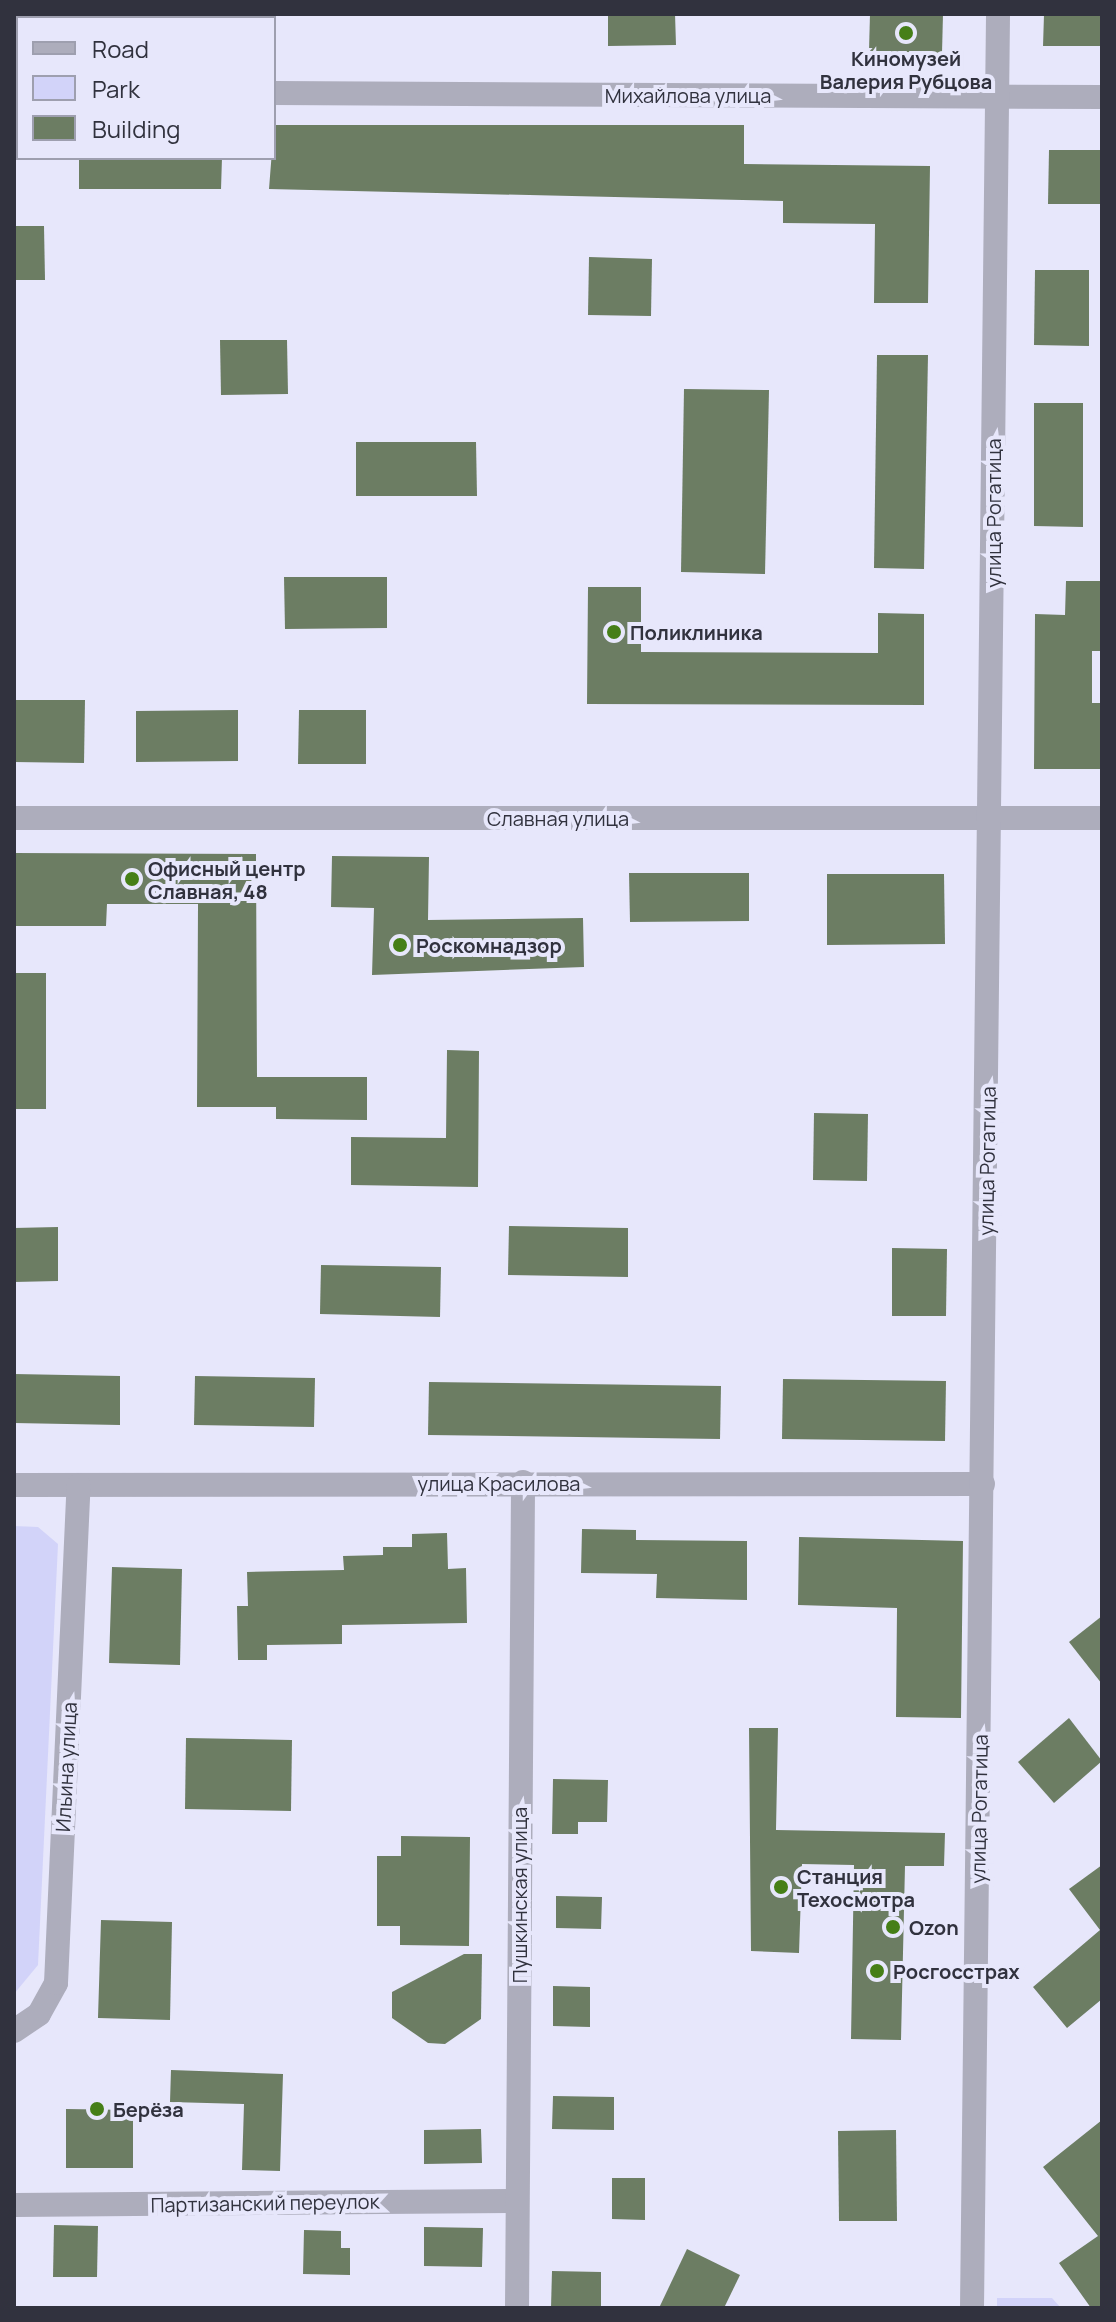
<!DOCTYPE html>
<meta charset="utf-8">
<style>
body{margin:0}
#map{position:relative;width:1116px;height:2322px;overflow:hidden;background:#e7e7fb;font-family:Manrope,sans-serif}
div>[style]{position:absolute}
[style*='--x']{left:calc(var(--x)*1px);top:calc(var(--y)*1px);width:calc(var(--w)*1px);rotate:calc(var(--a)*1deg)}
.green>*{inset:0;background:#d2d3f9}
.building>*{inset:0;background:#6c7d63}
.minor>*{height:24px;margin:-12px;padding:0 12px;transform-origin:12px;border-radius:12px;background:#adadbc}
.dots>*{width:22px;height:22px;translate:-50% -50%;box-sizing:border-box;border:4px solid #e7e7fb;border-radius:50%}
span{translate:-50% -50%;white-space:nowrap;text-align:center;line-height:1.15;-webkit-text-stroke:8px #e7e7fb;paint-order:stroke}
.poi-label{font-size:20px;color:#31323e;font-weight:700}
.left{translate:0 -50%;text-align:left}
.street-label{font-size:20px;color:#31323e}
.frame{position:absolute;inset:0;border:16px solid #31323e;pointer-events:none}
.legend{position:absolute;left:16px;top:16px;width:260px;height:144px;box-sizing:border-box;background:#e7e7fb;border:2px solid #9e9faf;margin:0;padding:10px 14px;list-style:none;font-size:24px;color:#31323e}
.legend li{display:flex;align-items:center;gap:16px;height:40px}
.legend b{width:40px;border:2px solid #9e9faf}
</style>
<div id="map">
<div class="green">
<i style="clip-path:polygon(14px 1526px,38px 1527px,58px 1544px,38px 1965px,14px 1994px)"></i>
<i style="clip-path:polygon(997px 2298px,1052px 2298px,1061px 2308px,997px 2308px)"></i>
</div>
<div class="building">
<i style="clip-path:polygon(608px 14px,675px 14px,676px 45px,608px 46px)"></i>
<i style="clip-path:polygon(870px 14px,943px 14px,942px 53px,869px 51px)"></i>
<i style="clip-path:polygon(1044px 14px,1102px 14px,1102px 46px,1043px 46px)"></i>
<i style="clip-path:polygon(274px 125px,744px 125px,744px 164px,930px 166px,928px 303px,874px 303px,875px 224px,783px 223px,783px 201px,269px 189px)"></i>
<i style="clip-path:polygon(1049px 150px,1102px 150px,1102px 204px,1048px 204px)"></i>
<i style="clip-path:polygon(79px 158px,222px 158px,221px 189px,79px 189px)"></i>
<i style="clip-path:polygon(14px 226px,44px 226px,45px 280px,14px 280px)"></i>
<i style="clip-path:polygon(589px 257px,652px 259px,651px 316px,588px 315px)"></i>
<i style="clip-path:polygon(1035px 270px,1089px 270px,1089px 346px,1034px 345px)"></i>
<i style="clip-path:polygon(220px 340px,287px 340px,288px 394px,221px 395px)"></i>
<i style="clip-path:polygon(877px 355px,928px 355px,924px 569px,874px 568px)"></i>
<i style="clip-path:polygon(684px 389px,769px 390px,765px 574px,681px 572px)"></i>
<i style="clip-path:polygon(1034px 403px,1083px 403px,1083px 527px,1034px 526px)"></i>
<i style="clip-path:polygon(356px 442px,476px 442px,477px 496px,356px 496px)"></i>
<i style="clip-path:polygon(284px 577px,387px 577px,387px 628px,285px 629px)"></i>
<i style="clip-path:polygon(1066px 581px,1102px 581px,1102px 651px,1092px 651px,1092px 703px,1102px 703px,1102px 769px,1034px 769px,1035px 614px,1065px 615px)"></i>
<i style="clip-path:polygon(588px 587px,641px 587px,641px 652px,878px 653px,878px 613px,924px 614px,924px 705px,587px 704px)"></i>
<i style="clip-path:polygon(14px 700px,85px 700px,84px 763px,14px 762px)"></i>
<i style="clip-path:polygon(238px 710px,238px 761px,136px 762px,136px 711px)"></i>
<i style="clip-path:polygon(299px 710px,366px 710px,366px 764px,298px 764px)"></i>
<i style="clip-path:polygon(14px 853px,256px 854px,257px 1077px,367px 1077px,367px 1120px,276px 1119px,276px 1107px,197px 1107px,198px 904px,107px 904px,106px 926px,14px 926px)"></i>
<i style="clip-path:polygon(332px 856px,429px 857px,428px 920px,583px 918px,584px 967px,372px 975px,374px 908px,331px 907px)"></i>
<i style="clip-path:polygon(629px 873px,749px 873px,749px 921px,630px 922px)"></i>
<i style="clip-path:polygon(827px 874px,944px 874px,945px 944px,827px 945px)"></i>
<i style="clip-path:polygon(14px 973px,46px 973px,46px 1109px,14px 1109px)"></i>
<i style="clip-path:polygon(447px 1050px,479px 1051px,478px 1187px,351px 1185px,351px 1137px,446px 1138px)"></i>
<i style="clip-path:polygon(814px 1113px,868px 1114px,867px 1181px,813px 1180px)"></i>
<i style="clip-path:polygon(509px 1226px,628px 1228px,628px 1277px,508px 1275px)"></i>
<i style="clip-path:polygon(58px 1227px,58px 1281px,14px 1282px,14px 1228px)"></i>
<i style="clip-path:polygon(892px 1248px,947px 1249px,946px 1316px,892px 1316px)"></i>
<i style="clip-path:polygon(321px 1265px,441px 1267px,440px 1317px,320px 1314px)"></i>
<i style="clip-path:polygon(14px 1374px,120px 1376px,120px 1425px,14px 1423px)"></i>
<i style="clip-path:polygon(195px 1376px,315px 1378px,314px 1427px,194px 1425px)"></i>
<i style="clip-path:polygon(783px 1379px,946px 1381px,945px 1441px,782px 1439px)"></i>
<i style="clip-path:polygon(429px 1382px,721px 1386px,720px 1439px,428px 1435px)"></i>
<i style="clip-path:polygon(582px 1529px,636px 1530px,636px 1540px,747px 1541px,747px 1600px,656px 1598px,657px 1574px,581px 1573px)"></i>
<i style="clip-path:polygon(447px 1533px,448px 1569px,466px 1568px,467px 1623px,342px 1625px,342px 1644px,267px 1645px,267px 1660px,238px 1660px,237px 1606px,248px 1606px,247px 1572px,344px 1570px,343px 1556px,383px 1555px,383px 1547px,412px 1547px,412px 1534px)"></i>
<i style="clip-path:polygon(799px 1537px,963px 1541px,961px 1718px,896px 1717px,897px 1608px,798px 1605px)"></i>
<i style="clip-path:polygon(112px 1567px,182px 1569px,180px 1665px,109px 1663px)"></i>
<i style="clip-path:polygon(1102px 1616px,1102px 1684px,1069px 1642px)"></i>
<i style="clip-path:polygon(1069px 1718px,1102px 1761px,1054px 1803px,1018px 1762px)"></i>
<i style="clip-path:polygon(749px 1728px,778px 1728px,776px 1830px,945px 1833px,944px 1866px,905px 1866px,901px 2040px,851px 2039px,854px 1865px,802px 1864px,799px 1953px,751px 1951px)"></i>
<i style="clip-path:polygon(186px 1738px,292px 1740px,291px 1811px,185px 1809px)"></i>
<i style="clip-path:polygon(553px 1779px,608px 1780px,607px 1822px,578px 1822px,578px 1834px,552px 1834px)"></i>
<i style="clip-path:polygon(401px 1836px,470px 1837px,469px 1946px,400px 1945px,400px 1926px,377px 1926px,377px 1856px,401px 1856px)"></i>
<i style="clip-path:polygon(1102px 1865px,1102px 1999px,1067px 2028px,1033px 1987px,1100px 1930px,1069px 1889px)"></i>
<i style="clip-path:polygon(556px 1896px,602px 1897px,601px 1929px,556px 1928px)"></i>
<i style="clip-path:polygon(101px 1920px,172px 1922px,170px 2020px,98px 2018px)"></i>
<i style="clip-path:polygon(464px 1954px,482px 1954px,481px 2019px,445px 2044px,428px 2043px,392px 2018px,392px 1992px)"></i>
<i style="clip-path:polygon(553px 1986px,590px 1987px,590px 2027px,553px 2026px)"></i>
<i style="clip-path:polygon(171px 2070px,283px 2074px,280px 2171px,242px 2170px,244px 2104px,170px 2102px)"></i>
<i style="clip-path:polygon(553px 2096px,614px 2097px,614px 2130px,552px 2129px)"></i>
<i style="clip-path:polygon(66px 2109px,133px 2110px,133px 2168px,66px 2168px)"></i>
<i style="clip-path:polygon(1102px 2120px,1102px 2308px,1091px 2308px,1059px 2263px,1098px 2236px,1043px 2167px)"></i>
<i style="clip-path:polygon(481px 2129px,482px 2163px,424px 2164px,424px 2130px)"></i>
<i style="clip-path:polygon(896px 2130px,897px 2221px,839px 2221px,838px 2131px)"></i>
<i style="clip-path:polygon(612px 2178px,645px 2178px,645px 2220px,612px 2219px)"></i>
<i style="clip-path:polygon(54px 2225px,98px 2226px,97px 2277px,53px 2277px)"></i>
<i style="clip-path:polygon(424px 2227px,483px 2228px,482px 2267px,424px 2266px)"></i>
<i style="clip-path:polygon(304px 2230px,341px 2231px,341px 2248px,350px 2248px,350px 2275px,303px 2274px)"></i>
<i style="clip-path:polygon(687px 2249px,740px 2275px,724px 2308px,659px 2308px)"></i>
<i style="clip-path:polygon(552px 2271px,601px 2272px,601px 2308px,551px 2308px)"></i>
</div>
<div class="minor">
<i style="--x:14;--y:92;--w:4;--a:0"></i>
<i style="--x:274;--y:93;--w:828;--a:0.28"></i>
<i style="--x:14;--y:818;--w:1088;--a:0"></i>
<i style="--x:14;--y:1485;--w:969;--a:-0.06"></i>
<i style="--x:14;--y:2031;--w:30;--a:-34"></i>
<i style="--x:39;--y:2014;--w:35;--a:-61"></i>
<i style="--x:56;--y:1983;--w:498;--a:-87.4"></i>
<i style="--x:14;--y:2205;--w:503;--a:-0.46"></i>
<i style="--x:517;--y:2308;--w:826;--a:-89.58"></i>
<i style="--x:972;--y:2308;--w:2294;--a:-89.35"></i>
</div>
<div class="dots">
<i style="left:906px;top:33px;background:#467f18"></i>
<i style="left:614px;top:632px;background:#467f18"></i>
<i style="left:132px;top:879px;background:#467f18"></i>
<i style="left:400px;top:945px;background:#467f18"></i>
<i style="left:781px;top:1887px;background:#467f18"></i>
<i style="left:893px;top:1927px;background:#467f18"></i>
<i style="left:877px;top:1971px;background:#467f18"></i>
<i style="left:97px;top:2109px;background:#467f18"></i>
</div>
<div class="poi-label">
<span style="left:906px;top:70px">Киномузей<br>Валерия Рубцова</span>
<span class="left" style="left:630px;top:632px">Поликлиника</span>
<span class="left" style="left:148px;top:880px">Офисный центр<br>Славная, 48</span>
<span class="left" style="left:416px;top:945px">Роскомнадзор</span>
<span class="left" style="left:797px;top:1888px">Станция<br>Техосмотра</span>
<span class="left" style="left:909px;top:1927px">Ozon</span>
<span class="left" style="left:893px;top:1971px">Росгосстрах</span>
<span class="left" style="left:113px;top:2109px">Берёза</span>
</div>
<div class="street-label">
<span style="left:688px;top:95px">Михайлова улица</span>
<span style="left:993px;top:513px;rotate:-90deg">улица Рогатица</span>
<span style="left:558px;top:818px">Славная улица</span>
<span style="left:987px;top:1161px;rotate:-89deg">улица Рогатица</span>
<span style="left:499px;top:1483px">улица Красилова</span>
<span style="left:66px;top:1767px;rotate:-87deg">Ильина улица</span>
<span style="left:979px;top:1809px;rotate:-89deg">улица Рогатица</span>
<span style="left:519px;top:1895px;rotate:-90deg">Пушкинская улица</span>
<span style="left:265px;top:2203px;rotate:-1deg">Партизанский переулок</span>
</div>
<div class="frame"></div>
<ul class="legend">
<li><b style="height:10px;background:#adadbc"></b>Road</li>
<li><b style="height:22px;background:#d2d3f9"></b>Park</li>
<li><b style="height:22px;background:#6c7d63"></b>Building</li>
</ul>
</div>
